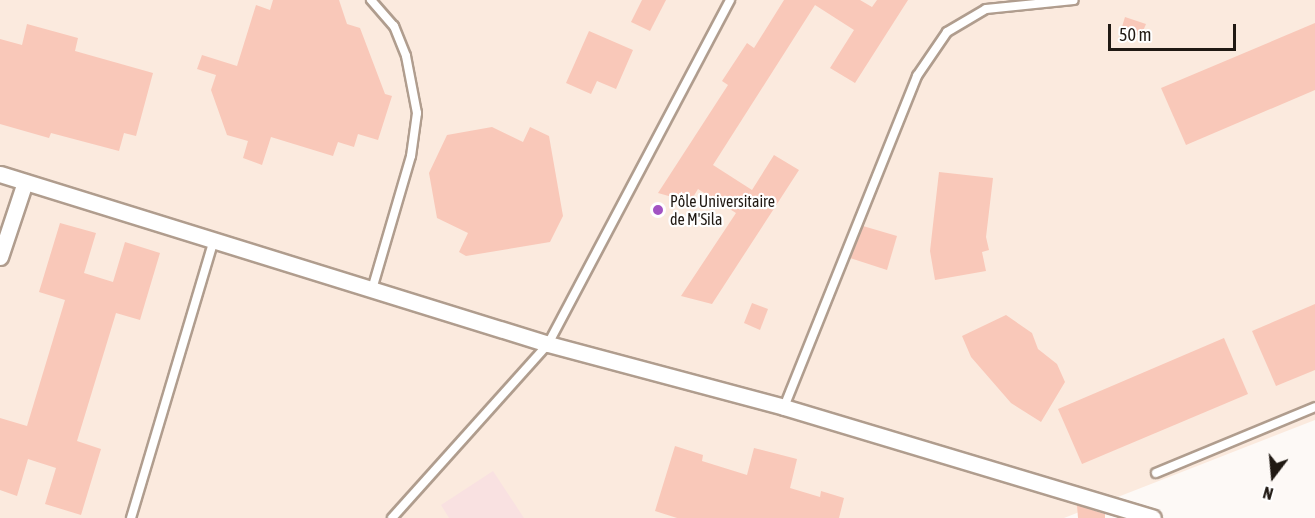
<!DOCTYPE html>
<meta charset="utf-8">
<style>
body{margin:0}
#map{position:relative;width:1315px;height:518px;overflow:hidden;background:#fdf9f6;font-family:"Asap Condensed",sans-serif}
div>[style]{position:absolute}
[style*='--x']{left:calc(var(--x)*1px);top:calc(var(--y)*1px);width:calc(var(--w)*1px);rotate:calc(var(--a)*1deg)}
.built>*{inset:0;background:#fbeade}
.green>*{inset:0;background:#f9e1e1}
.building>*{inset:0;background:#f9c8b9}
.roads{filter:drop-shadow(2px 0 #b09d8e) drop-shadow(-2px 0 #b09d8e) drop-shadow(0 2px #b09d8e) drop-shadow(0 -2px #b09d8e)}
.service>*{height:8px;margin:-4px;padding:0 4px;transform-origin:4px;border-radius:4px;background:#fff}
.minor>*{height:15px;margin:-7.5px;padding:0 7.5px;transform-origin:7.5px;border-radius:7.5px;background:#fff}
.dots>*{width:16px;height:16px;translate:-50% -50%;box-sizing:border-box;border:3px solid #fff;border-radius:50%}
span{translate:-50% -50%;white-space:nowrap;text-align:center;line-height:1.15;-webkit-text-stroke:4.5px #fff;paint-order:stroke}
.poi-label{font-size:16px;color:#201913}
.left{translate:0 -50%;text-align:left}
.north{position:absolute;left:1243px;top:446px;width:60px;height:60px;-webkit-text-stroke:4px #fff;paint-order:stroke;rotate:196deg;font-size:16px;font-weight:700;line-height:24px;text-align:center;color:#201913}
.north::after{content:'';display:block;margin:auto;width:21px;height:27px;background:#201913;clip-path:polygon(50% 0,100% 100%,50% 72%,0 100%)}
.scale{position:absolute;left:1108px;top:24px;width:128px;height:27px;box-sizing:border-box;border:3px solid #201913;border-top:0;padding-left:8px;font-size:18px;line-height:21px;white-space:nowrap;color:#201913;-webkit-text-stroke:4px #fff;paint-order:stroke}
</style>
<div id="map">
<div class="built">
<i style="clip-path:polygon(0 0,1315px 0,1315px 420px,1064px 518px,0 518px)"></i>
</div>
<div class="green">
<i style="clip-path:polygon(493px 471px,524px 518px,449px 518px,441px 505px)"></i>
</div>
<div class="building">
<i style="clip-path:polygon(273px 0,339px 0,347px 24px,360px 28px,385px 94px,392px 96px,378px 140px,358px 134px,354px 147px,338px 142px,333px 156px,271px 137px,262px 165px,243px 158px,248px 141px,227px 135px,211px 90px,216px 75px,197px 69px,202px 55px,237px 66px,256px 5px,270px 10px)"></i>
<i style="clip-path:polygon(642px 0,666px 0,650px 31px,631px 22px)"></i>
<i style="clip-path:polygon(784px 0,860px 0,872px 7px,877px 0,908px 0,855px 83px,830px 68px,854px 30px,815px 5px,713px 165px,752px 190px,774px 155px,799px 170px,712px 304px,681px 296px,736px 213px,698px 189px,690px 202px,658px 193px,728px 85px,722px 81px,747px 43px,754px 48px)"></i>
<i style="clip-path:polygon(1125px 17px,1146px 24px,1141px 36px,1121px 30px)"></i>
<i style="clip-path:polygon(1315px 23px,1315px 90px,1186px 145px,1161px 88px)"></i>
<i style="clip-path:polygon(27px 24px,78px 38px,75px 51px,153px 73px,136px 136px,124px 133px,119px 151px,51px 133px,49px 138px,0 124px,0 39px,22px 45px)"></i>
<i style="clip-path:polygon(589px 31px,633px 50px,616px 89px,597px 81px,591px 94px,566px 83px)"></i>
<i style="clip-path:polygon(492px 127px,523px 142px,530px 127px,549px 136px,563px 216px,550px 242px,466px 256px,459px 252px,468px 233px,437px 218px,429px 173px,447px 135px)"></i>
<i style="clip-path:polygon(939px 172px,993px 178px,986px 237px,989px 250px,982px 252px,986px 271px,935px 280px,930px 251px)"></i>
<i style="clip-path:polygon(60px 223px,96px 233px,84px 273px,113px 282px,125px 242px,160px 253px,140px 320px,116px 313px,77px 441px,101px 449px,81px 515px,45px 504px,56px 468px,28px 459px,17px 496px,0 490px,0 418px,27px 426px,65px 300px,39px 292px)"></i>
<i style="clip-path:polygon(863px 226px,897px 236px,887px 270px,850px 258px)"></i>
<i style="clip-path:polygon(752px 303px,768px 309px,760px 330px,744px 323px)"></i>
<i style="clip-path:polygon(1315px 304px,1315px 370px,1276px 386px,1252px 331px)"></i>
<i style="clip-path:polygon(1006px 315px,1032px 333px,1038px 349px,1057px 364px,1065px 382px,1041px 422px,1011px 403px,971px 357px,962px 336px)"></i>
<i style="clip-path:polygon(1224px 338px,1248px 394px,1082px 464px,1058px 409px)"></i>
<i style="clip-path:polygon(675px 446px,703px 455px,702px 461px,747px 475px,754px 448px,797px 459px,790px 488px,820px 497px,821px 491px,844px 498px,839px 518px,677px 518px,655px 511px)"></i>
<i style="clip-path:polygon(1077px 505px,1105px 514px,1105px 518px,1078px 518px)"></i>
</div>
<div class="roads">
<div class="service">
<i style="--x:371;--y:0;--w:35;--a:49"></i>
<i style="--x:394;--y:26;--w:32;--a:68"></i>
<i style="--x:406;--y:56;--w:58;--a:79.1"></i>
<i style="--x:417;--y:113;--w:43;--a:97.9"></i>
<i style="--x:411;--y:156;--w:139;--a:106.3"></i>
<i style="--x:784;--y:407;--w:357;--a:-68.1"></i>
<i style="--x:917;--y:76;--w:53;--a:-55.7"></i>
<i style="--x:947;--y:32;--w:45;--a:-30.5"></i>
<i style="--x:986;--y:9;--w:88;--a:-5.8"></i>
<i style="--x:1156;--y:473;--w:172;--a:-22.5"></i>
<i style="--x:131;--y:518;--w:290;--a:-73.4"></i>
<i style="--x:392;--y:518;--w:234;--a:-48.1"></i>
<i style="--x:548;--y:344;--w:389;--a:-62.1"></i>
</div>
<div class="minor">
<i style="--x:0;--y:174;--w:574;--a:17.23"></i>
<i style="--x:548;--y:344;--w:244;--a:14.9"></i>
<i style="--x:784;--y:407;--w:385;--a:16.7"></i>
<i style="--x:0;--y:257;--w:79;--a:-71.6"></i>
</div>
</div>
<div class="dots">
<i style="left:658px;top:210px;background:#a253c3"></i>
</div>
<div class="poi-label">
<span class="left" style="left:670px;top:210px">Pôle Universitaire<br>de M'Sila</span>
</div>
<div class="north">N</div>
<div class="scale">50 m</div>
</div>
